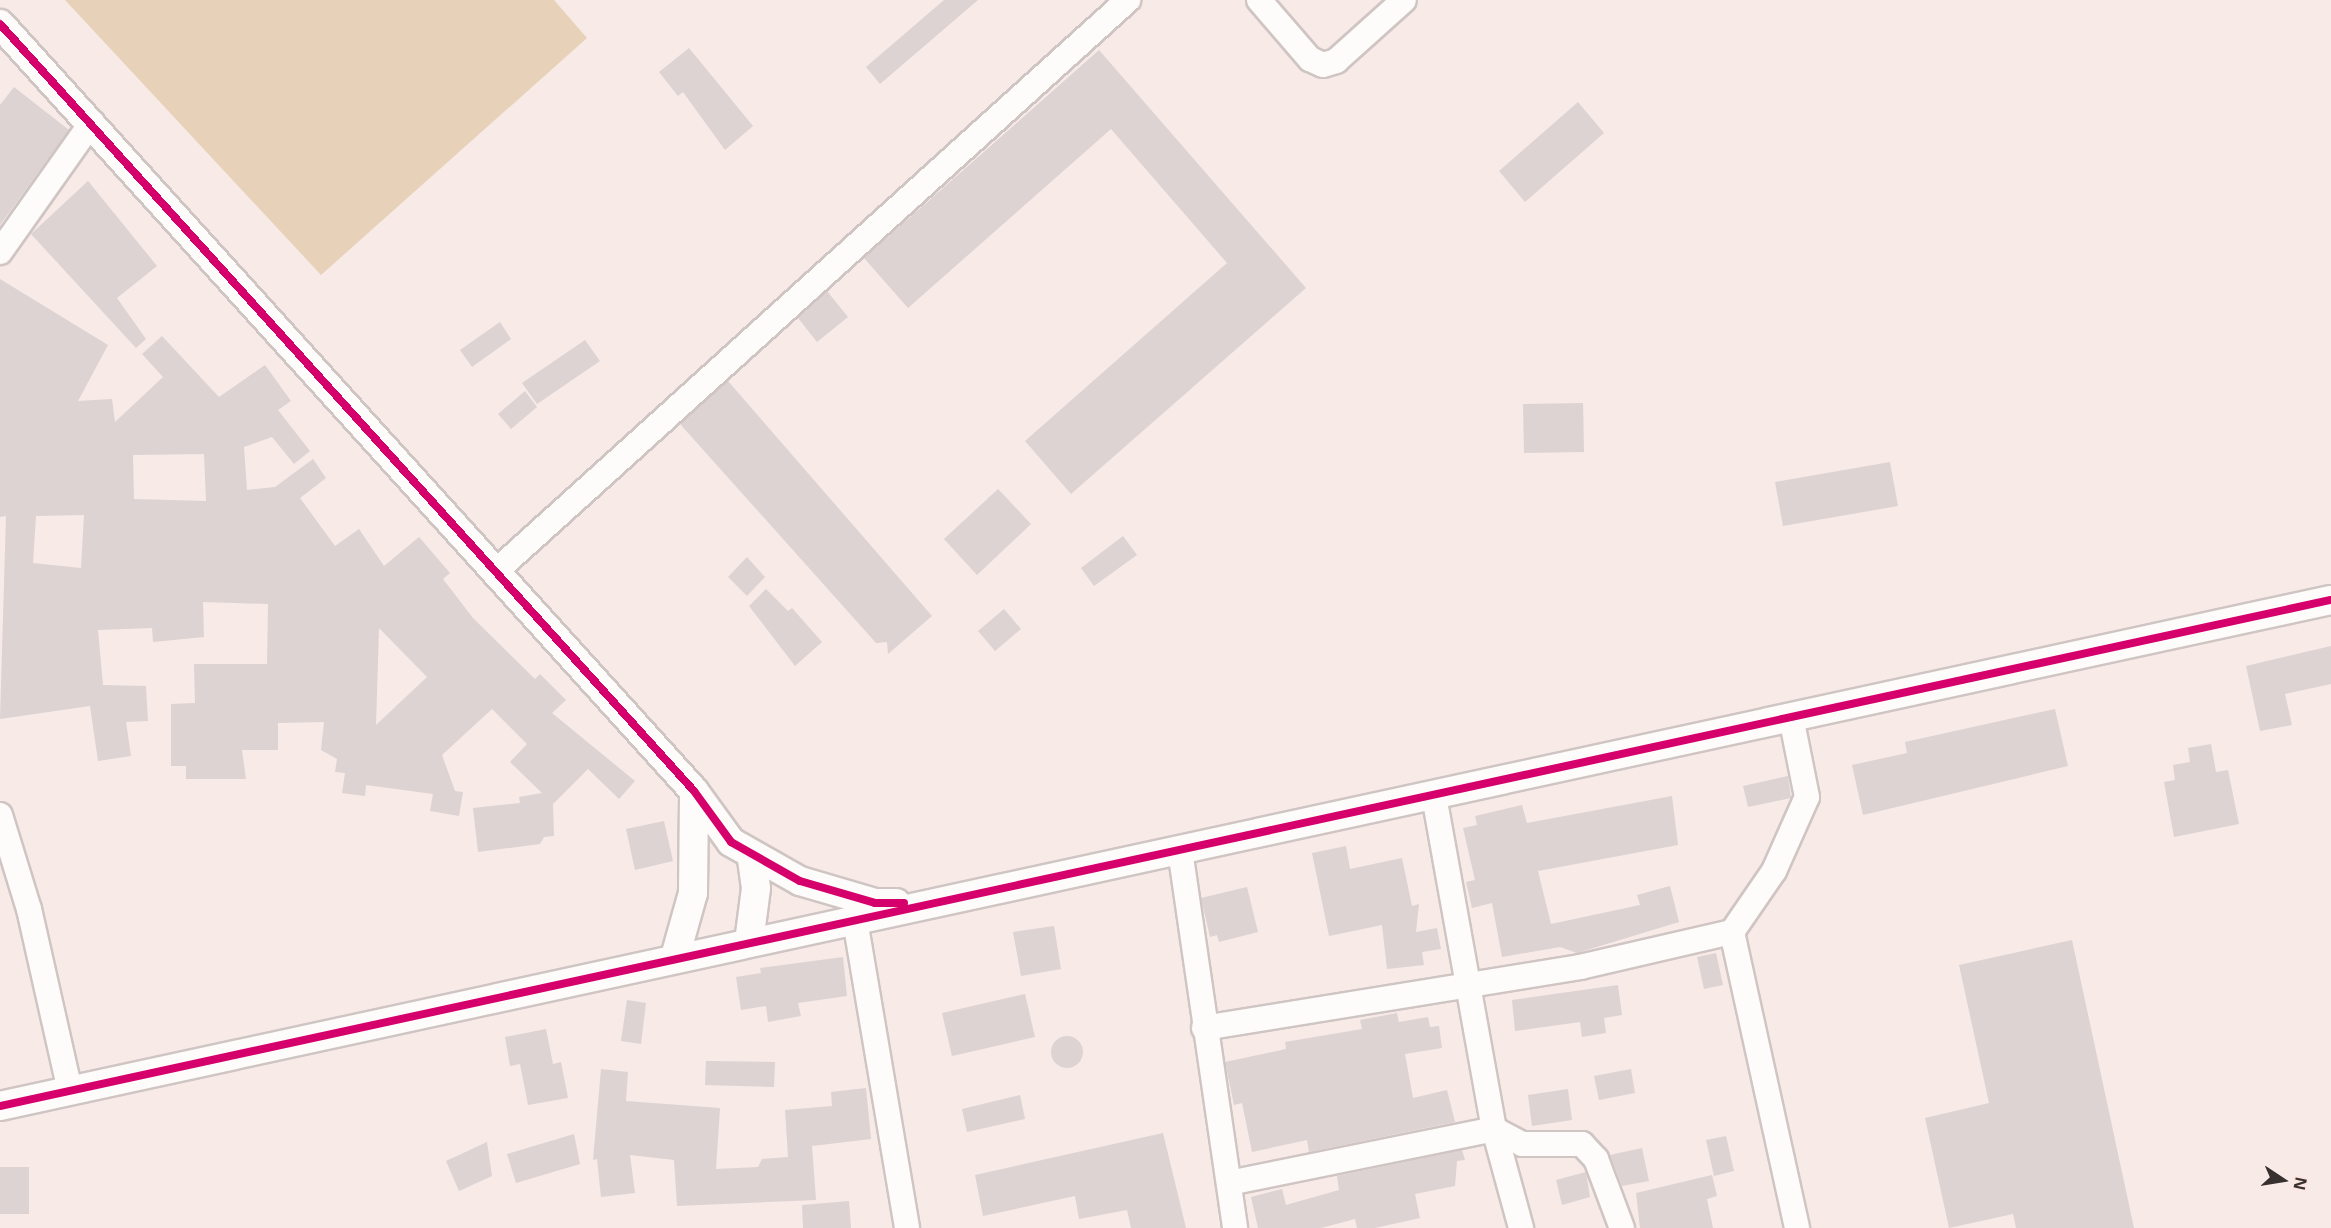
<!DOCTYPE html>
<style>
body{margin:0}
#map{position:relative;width:2331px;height:1228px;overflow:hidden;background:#f7eae7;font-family:"Open Sans",sans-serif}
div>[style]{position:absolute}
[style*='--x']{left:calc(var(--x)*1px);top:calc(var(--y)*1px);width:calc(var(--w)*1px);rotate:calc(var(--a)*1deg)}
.green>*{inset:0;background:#e7d2b9}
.building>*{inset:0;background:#ddd3d2}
.round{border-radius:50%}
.roads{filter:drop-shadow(2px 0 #cfc5c3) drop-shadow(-2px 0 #cfc5c3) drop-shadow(0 2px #cfc5c3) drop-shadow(0 -2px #cfc5c3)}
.minor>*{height:24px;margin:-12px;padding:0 12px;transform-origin:12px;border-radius:12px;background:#fefcfb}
.tertiary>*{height:28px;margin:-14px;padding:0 14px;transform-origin:14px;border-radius:14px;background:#fefcfb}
.cycleway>*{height:8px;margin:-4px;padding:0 4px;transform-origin:4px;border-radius:4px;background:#d6006c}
span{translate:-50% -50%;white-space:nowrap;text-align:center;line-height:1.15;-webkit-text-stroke:5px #fde6e1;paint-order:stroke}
.north{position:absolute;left:2253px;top:1150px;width:60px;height:60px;-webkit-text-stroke:4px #fde6e1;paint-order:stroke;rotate:102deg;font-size:16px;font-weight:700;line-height:24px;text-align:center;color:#38302e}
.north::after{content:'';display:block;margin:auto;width:21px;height:27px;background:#38302e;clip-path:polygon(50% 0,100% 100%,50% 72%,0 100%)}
</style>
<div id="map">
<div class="green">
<i style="clip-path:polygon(65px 0,554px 0,587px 38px,321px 275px)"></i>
</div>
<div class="building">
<i style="clip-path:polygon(944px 0,978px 0,880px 84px,866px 67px)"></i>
<i style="clip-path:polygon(689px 48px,753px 126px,725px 150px,683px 92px,678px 96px,659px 72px)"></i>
<i style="clip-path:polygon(1099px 50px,1306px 288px,1071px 494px,1025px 441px,1227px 263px,1111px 129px,908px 308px,864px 258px)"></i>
<i style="clip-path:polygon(14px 87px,69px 130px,0 225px,0 105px)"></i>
<i style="clip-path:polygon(1578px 102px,1604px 133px,1525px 202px,1499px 171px)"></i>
<i style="clip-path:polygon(88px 181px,157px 266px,117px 298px,146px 339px,136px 348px,31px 234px)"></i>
<i style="clip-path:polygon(evenodd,0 279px,108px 345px,78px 401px,112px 399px,115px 422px,163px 377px,142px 354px,162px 336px,219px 397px,265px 365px,291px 401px,278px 410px,310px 451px,294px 464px,272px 437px,244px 447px,247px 490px,275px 487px,313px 459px,326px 478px,300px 498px,335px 546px,359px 529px,384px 566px,419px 537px,450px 573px,443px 579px,473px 618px,535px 679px,540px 674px,566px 700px,552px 713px,635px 781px,619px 799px,588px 769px,553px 804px,554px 836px,544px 837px,540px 844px,478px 852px,473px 808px,520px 803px,519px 797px,542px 793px,510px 762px,527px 744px,492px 709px,442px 755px,455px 791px,463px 792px,459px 816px,430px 811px,433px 794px,366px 785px,365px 796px,342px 793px,345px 773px,335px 772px,337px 759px,321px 750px,324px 722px,278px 723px,278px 750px,242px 750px,246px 779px,186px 779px,186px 766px,171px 766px,171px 704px,195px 703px,194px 664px,267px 664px,268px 604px,203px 602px,204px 637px,153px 642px,152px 628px,98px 630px,103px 685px,146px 686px,148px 721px,126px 722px,131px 756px,98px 761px,90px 706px,0 719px,6px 516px,0 517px,0 279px,204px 454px,206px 501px,134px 499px,133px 455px,204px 454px,0 279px,84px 515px,81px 568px,33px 563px,36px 516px,84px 515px,0 279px,379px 628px,427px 677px,376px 725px,379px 628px)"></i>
<i style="clip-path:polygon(827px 291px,848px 317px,817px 342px,798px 318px)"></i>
<i style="clip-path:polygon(500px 322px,511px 339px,472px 367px,460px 350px)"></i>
<i style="clip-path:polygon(585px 340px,600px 361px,537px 404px,522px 383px)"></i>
<i style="clip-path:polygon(728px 381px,932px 616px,888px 654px,887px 642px,876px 643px,680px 424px)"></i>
<i style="clip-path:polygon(525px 391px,537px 407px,511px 429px,498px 414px)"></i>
<i style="clip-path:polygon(1583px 403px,1584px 452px,1524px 453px,1523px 404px)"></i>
<i style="clip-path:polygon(1890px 462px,1898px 506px,1783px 526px,1775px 482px)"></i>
<i style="clip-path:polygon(998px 489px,1031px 524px,977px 575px,944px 539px)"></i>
<i style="clip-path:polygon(1123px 536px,1137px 555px,1094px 586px,1081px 568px)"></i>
<i style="clip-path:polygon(747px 557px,765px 577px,747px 596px,728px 577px)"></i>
<i style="clip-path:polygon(766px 589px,788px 611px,792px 608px,822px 642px,795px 666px,749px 606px)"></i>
<i style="clip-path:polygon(1004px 609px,1021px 629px,995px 651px,978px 631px)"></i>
<i style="clip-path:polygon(2331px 646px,2331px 684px,2285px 694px,2292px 725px,2260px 731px,2246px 666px)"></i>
<i style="clip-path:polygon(2055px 709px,2068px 766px,1863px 815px,1852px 765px,1907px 753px,1905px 742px)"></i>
<i style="clip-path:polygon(2211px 744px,2216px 772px,2228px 770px,2239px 824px,2174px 837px,2164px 782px,2175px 780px,2173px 765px,2190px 762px,2188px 748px)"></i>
<i style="clip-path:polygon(1788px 776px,1791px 798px,1748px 807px,1743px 786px)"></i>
<i style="clip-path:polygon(1672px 796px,1678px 845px,1538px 871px,1551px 924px,1640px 905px,1637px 895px,1670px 886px,1679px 922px,1577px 953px,1560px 947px,1502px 957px,1492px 903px,1472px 908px,1466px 882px,1475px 880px,1463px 828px,1477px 825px,1475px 816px,1522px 805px,1527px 823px)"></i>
<i style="clip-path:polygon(664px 821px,673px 861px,635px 870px,626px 829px)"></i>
<i style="clip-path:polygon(1346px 846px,1350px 869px,1402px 858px,1412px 906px,1419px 904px,1416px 932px,1437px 928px,1441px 949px,1422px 952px,1424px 965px,1387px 969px,1382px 925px,1329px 936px,1312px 853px)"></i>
<i style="clip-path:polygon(1247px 887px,1258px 932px,1219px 942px,1217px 935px,1210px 937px,1201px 898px)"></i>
<i style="clip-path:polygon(1054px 926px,1061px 969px,1021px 976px,1013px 932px)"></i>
<i style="clip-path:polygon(2072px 940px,2134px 1228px,2016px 1228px,2013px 1214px,1949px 1228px,1925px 1118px,1989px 1103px,1959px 965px)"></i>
<i style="clip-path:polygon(1716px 953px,1723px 985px,1704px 989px,1697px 957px)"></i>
<i style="clip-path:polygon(843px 957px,847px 996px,798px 1003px,801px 1016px,768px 1022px,766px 1006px,741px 1010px,736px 977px,761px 973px,760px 968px)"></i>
<i style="clip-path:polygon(1618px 985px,1622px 1015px,1604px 1018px,1606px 1033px,1582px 1037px,1580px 1022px,1515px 1031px,1512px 1000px)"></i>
<i style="clip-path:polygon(1025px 994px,1035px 1037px,952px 1056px,942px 1013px)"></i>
<i style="clip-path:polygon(627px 1000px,646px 1003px,641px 1044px,621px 1041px)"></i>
<i style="clip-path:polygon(1397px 1013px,1399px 1022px,1428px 1017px,1430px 1027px,1439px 1026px,1442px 1048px,1405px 1054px,1413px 1098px,1447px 1090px,1455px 1122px,1309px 1152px,1307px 1140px,1252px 1152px,1242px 1103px,1234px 1105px,1225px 1062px,1286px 1049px,1285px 1042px,1362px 1029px,1360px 1020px)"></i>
<i style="clip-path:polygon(546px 1029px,553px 1064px,561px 1062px,568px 1098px,528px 1105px,520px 1064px,510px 1066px,505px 1037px)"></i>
<i class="round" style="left:1051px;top:1036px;width:32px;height:32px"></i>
<i style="clip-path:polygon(706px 1061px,775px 1062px,774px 1087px,705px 1085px)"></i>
<i style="clip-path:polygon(601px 1069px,628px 1072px,626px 1101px,720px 1108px,716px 1169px,758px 1167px,762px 1159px,788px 1157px,785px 1110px,832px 1106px,831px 1092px,866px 1088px,871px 1139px,812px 1146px,816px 1200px,677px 1206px,674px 1160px,630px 1155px,635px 1193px,601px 1197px,597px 1159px,593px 1160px)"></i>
<i style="clip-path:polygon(1631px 1069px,1635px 1093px,1599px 1100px,1594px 1076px)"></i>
<i style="clip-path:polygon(1568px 1089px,1572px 1120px,1532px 1126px,1528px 1095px)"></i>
<i style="clip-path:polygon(1020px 1095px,1025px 1119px,967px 1132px,962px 1109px)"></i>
<i style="clip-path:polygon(1163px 1133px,1186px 1228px,1131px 1228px,1127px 1210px,1079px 1219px,1075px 1196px,983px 1216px,975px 1175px)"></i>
<i style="clip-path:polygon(574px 1134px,580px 1164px,516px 1183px,507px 1154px)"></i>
<i style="clip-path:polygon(1726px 1136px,1734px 1171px,1714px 1176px,1706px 1140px)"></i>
<i style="clip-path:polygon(487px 1142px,492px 1176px,459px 1191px,446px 1161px)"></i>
<i style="clip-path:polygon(1642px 1148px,1649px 1181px,1622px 1186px,1610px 1155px)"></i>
<i style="clip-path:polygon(1462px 1150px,1465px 1160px,1457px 1161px,1455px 1186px,1415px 1194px,1420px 1218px,1375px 1228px,1357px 1228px,1355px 1219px,1321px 1228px,1258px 1228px,1251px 1197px,1282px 1189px,1286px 1205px,1339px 1190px,1337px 1176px)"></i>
<i style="clip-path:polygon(0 1167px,29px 1167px,29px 1214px,0 1214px)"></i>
<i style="clip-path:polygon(1586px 1172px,1590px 1197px,1562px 1205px,1556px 1180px)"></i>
<i style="clip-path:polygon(1712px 1175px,1717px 1196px,1707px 1199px,1713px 1228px,1640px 1228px,1636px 1193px)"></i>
<i style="clip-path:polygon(849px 1201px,851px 1228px,803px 1228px,802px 1205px)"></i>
</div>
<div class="roads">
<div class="minor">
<i style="--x:1259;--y:0;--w:78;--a:49.2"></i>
<i style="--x:1310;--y:59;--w:14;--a:25"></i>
<i style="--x:1323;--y:65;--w:14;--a:-17"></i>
<i style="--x:1336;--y:61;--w:91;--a:-41.9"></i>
<i style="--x:0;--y:252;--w:159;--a:-54.7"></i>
<i style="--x:494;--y:573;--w:855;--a:-42.11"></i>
<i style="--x:1434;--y:796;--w:338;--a:79.8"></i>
<i style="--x:1494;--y:1129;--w:103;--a:74.7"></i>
<i style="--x:0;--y:815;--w:98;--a:72.9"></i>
<i style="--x:29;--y:909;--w:187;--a:77.3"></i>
<i style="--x:1180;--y:850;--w:382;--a:81.7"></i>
<i style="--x:855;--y:920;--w:312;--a:80.4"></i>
<i style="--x:1732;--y:932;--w:303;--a:77.6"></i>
<i style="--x:1204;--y:1028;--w:381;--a:-9.2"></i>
<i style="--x:1580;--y:967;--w:156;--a:-13"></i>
<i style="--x:1732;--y:932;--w:74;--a:-55.5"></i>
<i style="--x:1774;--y:871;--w:81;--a:-66"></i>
<i style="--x:1807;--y:797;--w:82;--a:-101.3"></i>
<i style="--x:1229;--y:1183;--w:270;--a:-11.5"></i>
<i style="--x:1494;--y:1129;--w:32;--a:28"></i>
<i style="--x:1522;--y:1144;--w:60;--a:0"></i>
<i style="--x:1582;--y:1144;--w:21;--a:47"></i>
<i style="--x:1596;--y:1159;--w:74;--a:69.4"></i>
</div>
<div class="tertiary">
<i style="--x:0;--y:24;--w:1034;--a:47.86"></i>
<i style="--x:694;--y:791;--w:63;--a:54"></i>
<i style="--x:731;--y:842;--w:79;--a:29.5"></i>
<i style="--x:800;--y:881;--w:78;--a:16.3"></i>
<i style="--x:875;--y:903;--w:21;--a:0"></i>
<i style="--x:749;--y:942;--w:54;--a:-82.6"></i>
<i style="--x:756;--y:888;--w:30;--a:-98"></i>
<i style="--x:675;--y:957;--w:66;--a:-74.3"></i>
<i style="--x:693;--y:893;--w:102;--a:-89.4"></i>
<i style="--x:0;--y:1106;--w:2385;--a:-12.25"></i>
</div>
</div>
<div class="cycleway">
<i style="--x:0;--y:24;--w:1034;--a:47.86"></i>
<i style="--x:694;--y:791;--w:63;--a:54"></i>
<i style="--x:731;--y:842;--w:79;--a:29.5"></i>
<i style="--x:800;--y:881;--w:78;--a:16.3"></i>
<i style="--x:875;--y:903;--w:29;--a:0"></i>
<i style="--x:0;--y:1106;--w:2385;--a:-12.25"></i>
</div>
<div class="north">N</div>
</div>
